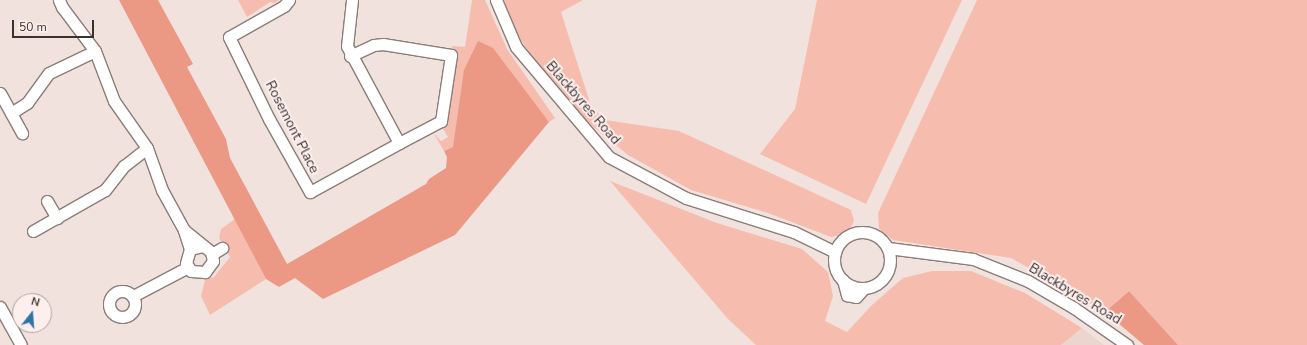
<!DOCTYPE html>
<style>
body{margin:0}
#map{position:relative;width:1307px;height:345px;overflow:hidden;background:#f1e2de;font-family:"Nunito Sans",sans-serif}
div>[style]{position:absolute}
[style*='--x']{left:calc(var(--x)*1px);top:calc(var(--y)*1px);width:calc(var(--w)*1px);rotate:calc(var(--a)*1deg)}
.built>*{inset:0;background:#ecd4cf}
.green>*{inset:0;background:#f6bdaf}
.forest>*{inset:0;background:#eb9885}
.roads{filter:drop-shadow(1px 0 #8a7d79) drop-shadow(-1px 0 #8a7d79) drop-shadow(0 1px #8a7d79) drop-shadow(0 -1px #8a7d79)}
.minor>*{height:11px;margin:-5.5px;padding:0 5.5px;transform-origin:5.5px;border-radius:5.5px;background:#fff}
.minor>.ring{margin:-5.5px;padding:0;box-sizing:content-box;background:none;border:11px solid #fff;border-radius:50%}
span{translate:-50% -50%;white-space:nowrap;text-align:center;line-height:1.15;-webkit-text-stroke:4px #feefec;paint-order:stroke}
.street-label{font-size:14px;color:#393332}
.north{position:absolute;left:12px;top:293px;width:40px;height:40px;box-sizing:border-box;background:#feefec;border:1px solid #afa4a2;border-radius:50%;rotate:17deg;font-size:11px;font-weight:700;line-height:16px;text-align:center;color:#393332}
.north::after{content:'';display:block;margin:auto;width:14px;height:18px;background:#2c74a8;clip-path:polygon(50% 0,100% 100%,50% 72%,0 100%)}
.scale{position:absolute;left:12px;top:20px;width:82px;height:18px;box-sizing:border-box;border:2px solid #393332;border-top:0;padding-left:5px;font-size:12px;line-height:14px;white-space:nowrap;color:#393332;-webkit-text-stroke:3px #feefec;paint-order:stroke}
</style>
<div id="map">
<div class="built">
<i style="clip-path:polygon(1082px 328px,1104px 345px,1061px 345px)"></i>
</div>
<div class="green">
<i style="clip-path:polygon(238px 0,279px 0,275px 3px,270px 2px,247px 17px)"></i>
<i style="clip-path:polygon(472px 0,485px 0,507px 49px,555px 118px,549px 122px,523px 89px,459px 111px,453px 147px,444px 151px,434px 134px,441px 141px,448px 137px,442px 127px,446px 124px,457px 51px,452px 50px,452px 46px,465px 47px)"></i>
<i style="clip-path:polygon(504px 0,583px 0,561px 12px,591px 106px,605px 120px,679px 131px,851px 210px,854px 221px,848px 233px,831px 237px,768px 213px,691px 190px,628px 155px,585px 120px,543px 73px,514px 30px)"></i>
<i style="clip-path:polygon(817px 0,962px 0,866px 204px,760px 154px,795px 109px)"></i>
<i style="clip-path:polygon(977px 0,1307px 0,1307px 345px,1178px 345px,1129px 291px,1105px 312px,1011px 258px,893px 240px,879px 229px,878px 213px)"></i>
<i style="clip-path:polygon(610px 181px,717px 223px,802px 249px,828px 272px,833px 296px,825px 321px,847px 332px,872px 305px,903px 278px,932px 271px,971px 271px,1025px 293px,1082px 328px,1061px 345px,756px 345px,728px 319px)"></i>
<i style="clip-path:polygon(235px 219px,266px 279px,210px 315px,201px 296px,205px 280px,214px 277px,230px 257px,219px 238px,221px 229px)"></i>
</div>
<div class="forest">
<i style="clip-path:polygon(119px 0,158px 0,193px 64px,187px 67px,226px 139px,230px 158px,287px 264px,426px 184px,429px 179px,446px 168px,447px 157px,444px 151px,453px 147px,464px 70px,478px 41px,493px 48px,549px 122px,455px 235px,323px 299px,295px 278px,279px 287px,266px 279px)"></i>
<i style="clip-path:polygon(1129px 291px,1178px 345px,1144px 345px,1105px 312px)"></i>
</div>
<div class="roads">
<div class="minor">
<i style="--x:59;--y:0;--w:8;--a:67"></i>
<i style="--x:62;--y:7;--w:55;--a:53.1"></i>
<i style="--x:95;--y:51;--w:53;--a:69.2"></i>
<i style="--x:114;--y:101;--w:57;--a:54.9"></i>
<i style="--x:147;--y:148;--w:45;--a:70.3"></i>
<i style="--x:162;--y:190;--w:46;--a:61.2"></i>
<i style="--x:289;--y:0;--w:8;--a:130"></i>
<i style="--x:284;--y:6;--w:63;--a:150.6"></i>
<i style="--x:229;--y:37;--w:91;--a:64"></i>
<i style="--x:269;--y:119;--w:84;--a:60.7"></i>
<i style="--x:310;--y:192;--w:102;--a:-28.8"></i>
<i style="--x:399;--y:143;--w:110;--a:-118.2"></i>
<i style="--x:347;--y:46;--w:46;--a:-83.8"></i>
<i style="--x:496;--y:0;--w:51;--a:66.9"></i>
<i style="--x:516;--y:47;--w:144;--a:49.8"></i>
<i style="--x:609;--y:157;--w:87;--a:28"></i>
<i style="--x:686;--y:198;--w:113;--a:17.5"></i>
<i style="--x:794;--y:232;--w:46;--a:26"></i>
<i style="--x:350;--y:56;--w:26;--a:-25"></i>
<i style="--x:374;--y:45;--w:9;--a:-6"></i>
<i style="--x:383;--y:44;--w:69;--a:9.2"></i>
<i style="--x:451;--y:55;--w:67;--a:98.6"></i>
<i style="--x:441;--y:121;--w:47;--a:152.4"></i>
<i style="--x:0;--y:93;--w:46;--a:61.2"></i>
<i style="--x:11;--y:113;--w:19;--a:-32"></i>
<i style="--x:27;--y:103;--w:37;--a:-54"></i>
<i style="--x:49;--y:73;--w:51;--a:-25.6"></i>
<i style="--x:47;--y:201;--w:20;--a:60"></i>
<i style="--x:33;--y:231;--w:83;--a:-29.7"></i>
<i style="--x:105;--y:190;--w:31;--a:-52"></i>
<i style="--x:124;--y:166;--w:29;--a:-38"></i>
<i class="ring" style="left:834px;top:232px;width:45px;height:45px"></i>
<i style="--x:888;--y:248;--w:86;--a:7.4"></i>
<i style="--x:973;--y:259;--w:59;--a:21.8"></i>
<i style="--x:1028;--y:281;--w:53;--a:30.4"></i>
<i style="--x:1074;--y:308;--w:65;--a:34.9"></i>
<i style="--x:190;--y:249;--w:20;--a:-108"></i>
<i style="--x:184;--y:230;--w:35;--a:39"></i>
<i style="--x:211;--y:252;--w:9;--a:77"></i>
<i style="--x:213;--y:261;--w:14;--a:126"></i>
<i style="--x:205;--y:272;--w:14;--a:-176"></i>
<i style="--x:191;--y:271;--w:9;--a:-122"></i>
<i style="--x:186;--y:263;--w:15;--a:-74"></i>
<i style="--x:190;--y:249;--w:13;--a:-13"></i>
<i style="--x:212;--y:254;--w:12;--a:-31"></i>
<i style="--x:843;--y:280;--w:16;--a:75"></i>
<i style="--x:847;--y:295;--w:9;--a:13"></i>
<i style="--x:856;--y:297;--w:12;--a:-48"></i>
<i class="ring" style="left:109px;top:291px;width:15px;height:15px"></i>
<i style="--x:133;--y:296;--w:62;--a:-27.8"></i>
<i style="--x:0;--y:307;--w:43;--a:61.1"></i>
</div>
</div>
<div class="street-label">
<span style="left:583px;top:103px;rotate:49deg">Blackbyres Road</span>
<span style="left:292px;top:127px;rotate:63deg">Rosemont Place</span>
<span style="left:1075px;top:294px;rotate:31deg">Blackbyres Road</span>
</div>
<div class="north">N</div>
<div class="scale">50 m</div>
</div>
